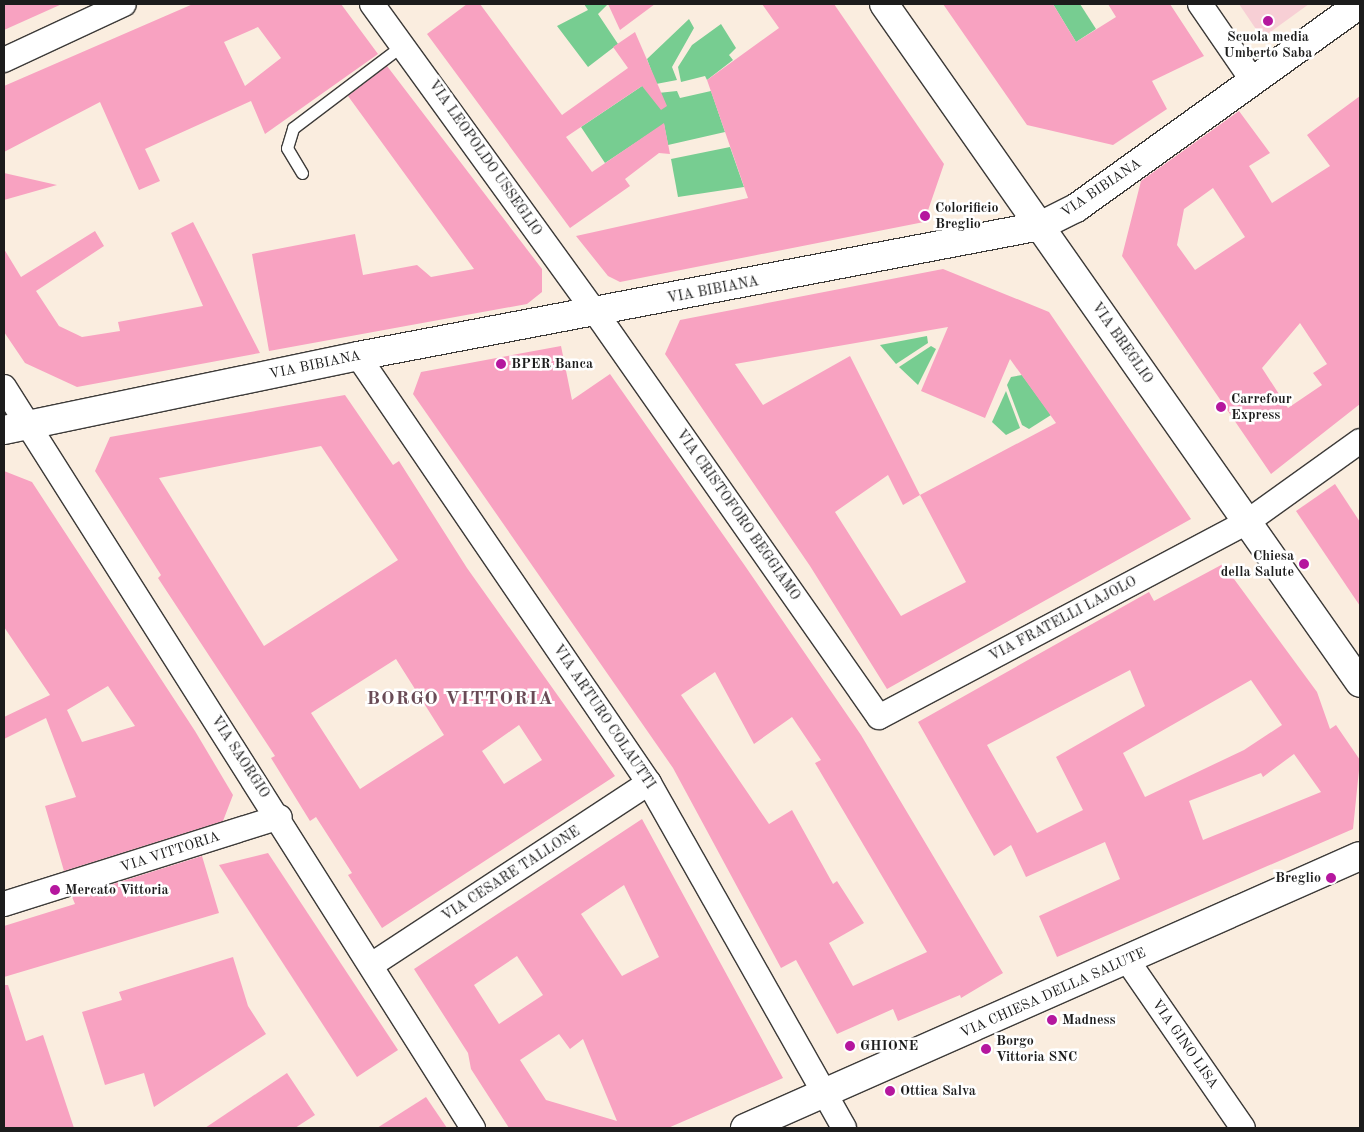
<!DOCTYPE html>
<style>
body{margin:0}
#map{position:relative;width:1364px;height:1132px;overflow:hidden;background:#faeddf;font-family:"Old Standard TT",serif}
div>[style]{position:absolute}
[style*='--x']{left:calc(var(--x)*1px);top:calc(var(--y)*1px);width:calc(var(--w)*1px);rotate:calc(var(--a)*1deg)}
.built>*{inset:0;background:#f7cfd5}
.green>*{inset:0;background:#77cd91}
.building>*{inset:0;background:#f8a2c1}
.roads{filter:drop-shadow(1px 0 #3d3b39) drop-shadow(-1px 0 #3d3b39) drop-shadow(0 1px #3d3b39) drop-shadow(0 -1px #3d3b39)}
.service>*{height:11px;margin:-5.5px;padding:0 5.5px;transform-origin:5.5px;border-radius:5.5px;background:#fff}
.minor>*{height:24px;margin:-12px;padding:0 12px;transform-origin:12px;border-radius:12px;background:#fff}
.tertiary>*{height:28px;margin:-14px;padding:0 14px;transform-origin:14px;border-radius:14px;background:#fff}
.dots>*{width:14px;height:14px;translate:-50% -50%;box-sizing:border-box;border:2px solid #fff;border-radius:50%}
span{translate:-50% -50%;white-space:nowrap;text-align:center;line-height:1.15;-webkit-text-stroke:5px #fff;paint-order:stroke}
.poi-label{font-size:14px;color:#1c1c1c;font-weight:700}
.left{translate:0 -50%;text-align:left}
.right{translate:-100% -50%;text-align:right}
.street-label{font-size:14px;color:#1c1c1c}
.district-label{font-size:19px;color:#694b56;font-weight:700;letter-spacing:1px}
.frame{position:absolute;inset:0;border:5px solid #1c1c1c;pointer-events:none}
</style>
<div id="map">
<div class="built">
<i style="clip-path:polygon(1239px 4px,1309px 4px,1262px 38px)"></i>
</div>
<div class="green">
<i style="clip-path:polygon(584px 4px,608px 4px,598px 14px,618px 44px,588px 67px,557px 26px,588px 10px)"></i>
<i style="clip-path:polygon(1053px 4px,1080px 4px,1096px 29px,1076px 42px)"></i>
<i style="clip-path:polygon(689px 19px,694px 28px,672px 67px,677px 80px,656px 84px,658px 93px,677px 91px,680px 98px,711px 91px,725px 132px,668px 145px,664px 124px,605px 163px,581px 127px,654px 78px,647px 59px)"></i>
<i style="clip-path:polygon(721px 24px,736px 48px,729px 55px,733px 60px,707px 80px,705px 76px,681px 82px,678px 67px,692px 45px)"></i>
<i style="clip-path:polygon(730px 147px,744px 187px,678px 197px,671px 159px)"></i>
<i style="clip-path:polygon(927px 336px,928px 343px,896px 364px,880px 345px)"></i>
<i style="clip-path:polygon(931px 346px,936px 349px,918px 385px,899px 367px)"></i>
<i style="clip-path:polygon(1022px 375px,1051px 415px,1029px 429px,1022px 425px,1007px 385px,1011px 377px)"></i>
<i style="clip-path:polygon(1006px 391px,1020px 428px,1006px 435px,992px 422px)"></i>
</div>
<div class="building">
<i style="clip-path:polygon(4px 4px,62px 4px,4px 30px)"></i>
<i style="clip-path:polygon(evenodd,193px 4px,341px 4px,378px 54px,265px 134px,251px 101px,145px 149px,160px 181px,139px 190px,100px 102px,4px 152px,4px 86px,193px 4px,258px 27px,281px 58px,245px 86px,224px 42px,258px 27px)"></i>
<i style="clip-path:polygon(467px 4px,480px 4px,562px 115px,628px 68px,613px 47px,635px 32px,667px 106px,661px 110px,642px 86px,566px 137px,592px 172px,664px 123px,670px 154px,659px 153px,625px 179px,630px 186px,570px 228px,427px 34px)"></i>
<i style="clip-path:polygon(608px 4px,655px 4px,620px 30px)"></i>
<i style="clip-path:polygon(762px 4px,834px 4px,944px 164px,924px 222px,620px 282px,608px 276px,576px 236px,748px 198px,707px 80px,779px 28px)"></i>
<i style="clip-path:polygon(943px 4px,1053px 4px,1076px 42px,1116px 17px,1108px 4px,1170px 4px,1204px 56px,1152px 81px,1167px 109px,1113px 145px,1027px 125px)"></i>
<i style="clip-path:polygon(387px 66px,542px 269px,542px 292px,527px 304px,269px 351px,252px 254px,355px 234px,363px 275px,417px 265px,431px 277px,474px 269px,348px 96px)"></i>
<i style="clip-path:polygon(evenodd,1360px 96px,1360px 404px,1271px 474px,1122px 256px,1141px 181px,1239px 111px,1270px 153px,1249px 166px,1272px 203px,1330px 166px,1307px 135px,1360px 96px,1213px 188px,1245px 237px,1195px 270px,1177px 245px,1184px 209px,1213px 188px,1360px 96px,1300px 323px,1327px 364px,1313px 373px,1322px 385px,1288px 408px,1262px 368px,1300px 323px)"></i>
<i style="clip-path:polygon(4px 173px,57px 185px,4px 200px)"></i>
<i style="clip-path:polygon(193px 222px,260px 353px,77px 387px,25px 363px,4px 332px,4px 249px,21px 277px,95px 231px,104px 246px,36px 291px,59px 326px,82px 337px,120px 331px,118px 322px,203px 306px,171px 233px)"></i>
<i style="clip-path:polygon(evenodd,943px 269px,1049px 312px,1191px 519px,887px 689px,810px 566px,665px 354px,680px 320px,943px 269px,948px 327px,921px 391px,985px 418px,1010px 359px,1056px 423px,920px 495px,850px 356px,763px 405px,735px 364px,948px 327px,943px 269px,888px 475px,903px 505px,920px 495px,966px 582px,901px 616px,835px 512px,888px 475px)"></i>
<i style="clip-path:polygon(evenodd,561px 346px,572px 400px,610px 374px,743px 563px,861px 735px,1003px 973px,961px 998px,960px 995px,898px 1021px,893px 1009px,837px 1034px,796px 960px,781px 968px,673px 768px,413px 394px,421px 372px,561px 346px,715px 672px,754px 744px,792px 717px,821px 760px,815px 763px,927px 952px,853px 986px,829px 943px,864px 923px,837px 881px,833px 884px,792px 810px,769px 824px,681px 695px,715px 672px)"></i>
<i style="clip-path:polygon(evenodd,345px 395px,393px 465px,399px 461px,467px 568px,615px 776px,382px 928px,348px 875px,352px 873px,316px 817px,310px 821px,271px 758px,275px 756px,158px 578px,161px 575px,95px 471px,110px 437px,345px 395px,321px 446px,398px 560px,264px 646px,159px 478px,321px 446px,345px 395px,396px 659px,444px 735px,360px 789px,311px 713px,396px 659px,345px 395px,519px 725px,542px 760px,504px 784px,482px 751px,519px 725px)"></i>
<i style="clip-path:polygon(evenodd,4px 471px,32px 482px,195px 731px,233px 795px,223px 821px,64px 871px,45px 806px,76px 797px,46px 718px,4px 739px,4px 717px,50px 695px,4px 627px,4px 471px,108px 686px,135px 726px,82px 742px,67px 710px,108px 686px)"></i>
<i style="clip-path:polygon(1335px 484px,1360px 522px,1360px 606px,1296px 511px)"></i>
<i style="clip-path:polygon(evenodd,1223px 564px,1317px 692px,1330px 729px,1336px 725px,1360px 760px,1353px 829px,1057px 957px,1039px 916px,1120px 879px,1105px 842px,1026px 877px,1011px 845px,994px 856px,918px 722px,1149px 592px,1154px 601px,1223px 564px,1130px 670px,1145px 706px,1056px 757px,1083px 810px,1037px 833px,987px 745px,1130px 670px,1223px 564px,1251px 680px,1282px 725px,1244px 750px,1145px 797px,1123px 753px,1251px 680px,1223px 564px,1294px 754px,1321px 792px,1203px 840px,1189px 801px,1261px 773px,1263px 777px,1294px 754px)"></i>
<i style="clip-path:polygon(evenodd,642px 819px,783px 1078px,668px 1128px,509px 1128px,471px 1069px,468px 1053px,414px 969px,642px 819px,624px 885px,659px 957px,622px 976px,581px 914px,624px 885px,642px 819px,517px 956px,543px 995px,499px 1024px,474px 985px,517px 956px,642px 819px,559px 1034px,570px 1049px,583px 1039px,617px 1121px,546px 1100px,520px 1060px,559px 1034px)"></i>
<i style="clip-path:polygon(268px 853px,398px 1050px,357px 1077px,219px 865px)"></i>
<i style="clip-path:polygon(202px 856px,219px 913px,4px 977px,4px 926px,75px 904px,72px 897px)"></i>
<i style="clip-path:polygon(233px 957px,248px 1006px,266px 1034px,154px 1107px,144px 1073px,105px 1085px,82px 1012px,122px 1000px,119px 992px)"></i>
<i style="clip-path:polygon(4px 985px,8px 985px,26px 1041px,43px 1035px,74px 1128px,4px 1128px)"></i>
<i style="clip-path:polygon(287px 1073px,315px 1115px,295px 1128px,205px 1128px)"></i>
<i style="clip-path:polygon(426px 1097px,447px 1128px,377px 1128px)"></i>
</div>
<div class="roads">
<div class="service">
<i style="--x:302;--y:173;--w:29;--a:-121"></i>
<i style="--x:287;--y:148;--w:21;--a:-73"></i>
<i style="--x:293;--y:128;--w:139;--a:-37.1"></i>
</div>
<div class="minor">
<i style="--x:372;--y:4;--w:382;--a:54.1"></i>
<i style="--x:596;--y:313;--w:493;--a:55"></i>
<i style="--x:879;--y:717;--w:416;--a:-27.9"></i>
<i style="--x:1247;--y:522;--w:139;--a:-35.6"></i>
<i style="--x:1200;--y:4;--w:93;--a:55.5"></i>
<i style="--x:4;--y:60;--w:132;--a:-25"></i>
<i style="--x:358;--y:356;--w:517;--a:55.73"></i>
<i style="--x:649;--y:783;--w:396;--a:60.5"></i>
<i style="--x:4;--y:387;--w:877;--a:57.67"></i>
<i style="--x:4;--y:904;--w:289;--a:-17.5"></i>
<i style="--x:1127;--y:960;--w:204;--a:55.4"></i>
<i style="--x:373;--y:964;--w:330;--a:-33.3"></i>
</div>
<div class="tertiary">
<i style="--x:884;--y:4;--w:829;--a:54.97"></i>
<i style="--x:4;--y:430;--w:362;--a:-11.8"></i>
<i style="--x:358;--y:356;--w:694;--a:-10.79"></i>
<i style="--x:1040;--y:226;--w:40;--a:-26.6"></i>
<i style="--x:1076;--y:208;--w:350;--a:-35.7"></i>
<i style="--x:745;--y:1128;--w:672;--a:-23.86"></i>
</div>
</div>
<div class="dots">
<i style="left:1268px;top:21px;background:#b5179e"></i>
<i style="left:925px;top:216px;background:#b5179e"></i>
<i style="left:501px;top:364px;background:#b5179e"></i>
<i style="left:1221px;top:407px;background:#b5179e"></i>
<i style="left:1304px;top:564px;background:#b5179e"></i>
<i style="left:1331px;top:878px;background:#b5179e"></i>
<i style="left:55px;top:890px;background:#b5179e"></i>
<i style="left:1052px;top:1020px;background:#b5179e"></i>
<i style="left:850px;top:1046px;background:#b5179e"></i>
<i style="left:986px;top:1049px;background:#b5179e"></i>
<i style="left:890px;top:1091px;background:#b5179e"></i>
</div>
<div class="poi-label">
<span style="left:1268px;top:45px">Scuola media<br>Umberto Saba</span>
<span class="left" style="left:935px;top:216px">Colorificio<br>Breglio</span>
<span class="left" style="left:511px;top:364px">BPER Banca</span>
<span class="left" style="left:1231px;top:407px">Carrefour<br>Express</span>
<span class="right" style="left:1294px;top:564px">Chiesa<br>della Salute</span>
<span class="right" style="left:1321px;top:878px">Breglio</span>
<span class="left" style="left:65px;top:890px">Mercato Vittoria</span>
<span class="left" style="left:1062px;top:1020px">Madness</span>
<span class="left" style="left:996px;top:1049px">Borgo<br>Vittoria SNC</span>
<span class="left" style="left:860px;top:1046px">GHIONE</span>
<span class="left" style="left:900px;top:1091px">Ottica Salva</span>
</div>
<div class="street-label">
<span style="left:485px;top:158px;rotate:55deg">VIA LEOPOLDO USSEGLIO</span>
<span style="left:1101px;top:188px;rotate:-34deg">VIA BIBIANA</span>
<span style="left:713px;top:290px;rotate:-11deg">VIA BIBIANA</span>
<span style="left:1122px;top:343px;rotate:55deg">VIA BREGLIO</span>
<span style="left:315px;top:365px;rotate:-12deg">VIA BIBIANA</span>
<span style="left:738px;top:515px;rotate:55deg">VIA CRISTOFORO BEGGIAMO</span>
<span style="left:1063px;top:619px;rotate:-28deg">VIA FRATELLI LAJOLO</span>
<span style="left:604px;top:717px;rotate:56deg">VIA ARTURO COLAUTTI</span>
<span style="left:240px;top:757px;rotate:57deg">VIA SAORGIO</span>
<span style="left:170px;top:852px;rotate:-18deg">VIA VITTORIA</span>
<span style="left:511px;top:874px;rotate:-33deg">VIA CESARE TALLONE</span>
<span style="left:1053px;top:993px;rotate:-24deg">VIA CHIESA DELLA SALUTE</span>
<span style="left:1185px;top:1044px;rotate:55deg">VIA GINO LISA</span>
</div>
<div class="district-label">
<span style="left:460px;top:700px">BORGO VITTORIA</span>
</div>
<div class="frame"></div>
</div>
